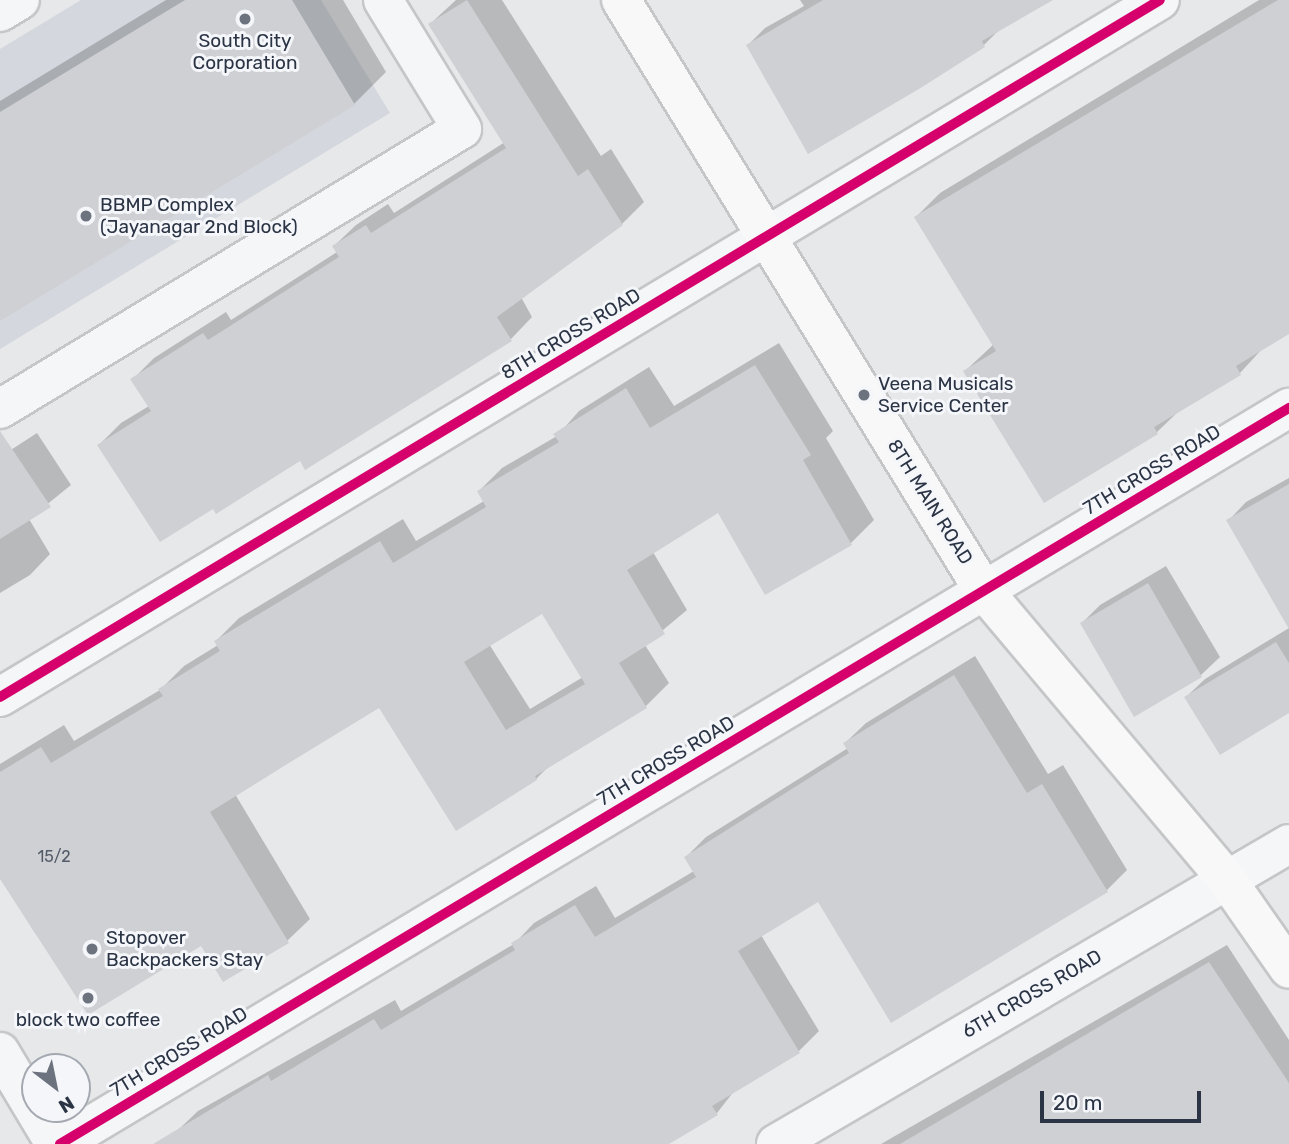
<!DOCTYPE html>
<style>
body{margin:0}
#map{position:relative;width:1289px;height:1144px;overflow:hidden;background:#e6e8ea;font-family:Rubik,sans-serif}
div>[style]{position:absolute}
[style*='--x']{left:calc(var(--x)*1px);top:calc(var(--y)*1px);width:calc(var(--w)*1px);rotate:calc(var(--a)*1deg)}
.built>*{inset:0;background:#d4d7dd}
.shadow>*{inset:0;background:#0003}
.building>*{inset:0;background:#ced0d3}
.roads{filter:drop-shadow(2px 0 #c4c6c8) drop-shadow(-2px 0 #c4c6c8) drop-shadow(0 2px #c4c6c8) drop-shadow(0 -2px #c4c6c8)}
.street>*{height:38px;margin:-19px;padding:0 19px;transform-origin:19px;border-radius:19px;background:#f5f6f7}
.secondary>*{height:38px;margin:-19px;padding:0 19px;transform-origin:19px;border-radius:19px;background:#f8f8f8}
.cycleway>*{height:10px;margin:-5px;padding:0 5px;transform-origin:5px;border-radius:5px;background:#d6006c}
.dots>*{width:19px;height:19px;translate:-50% -50%;box-sizing:border-box;border:4px solid #f4f6f9;border-radius:50%}
span{translate:-50% -50%;white-space:nowrap;text-align:center;line-height:1.15;-webkit-text-stroke:6px #f4f6f9;paint-order:stroke}
.number-label{font-size:16px;color:#545c69}
.number-label span{-webkit-text-stroke-width:0}
.poi-label{font-size:19px;color:#2b3445}
.left{translate:0 -50%;text-align:left}
.street-label{font-size:19px;color:#2b3445}
.north{position:absolute;left:21px;top:1053px;width:70px;height:70px;box-sizing:border-box;background:#f4f6f9;border:2px solid #a4a8b1;border-radius:50%;rotate:148deg;font-size:19px;font-weight:700;line-height:28px;text-align:center;color:#2b3445}
.north::after{content:'';display:block;margin:auto;width:24px;height:32px;background:#6c737f;clip-path:polygon(50% 0,100% 100%,50% 72%,0 100%)}
.scale{position:absolute;left:1040px;top:1091px;width:161px;height:32px;box-sizing:border-box;border:4px solid #2b3445;border-top:0;padding-left:9px;font-size:21px;line-height:24px;white-space:nowrap;color:#2b3445;-webkit-text-stroke:5px #f4f6f9;paint-order:stroke}
</style>
<div id="map">
<div class="built">
<i style="clip-path:polygon(81px 0,321px 0,390px 113px,0 349px,0 49px)"></i>
</div>
<div class="shadow">
<i style="clip-path:polygon(166px 0,343px 0,386px 72px,354px 104px,0 319px,0 101px)"></i>
<i style="clip-path:polygon(456px 0,502px 0,601px 156px,611px 149px,644px 202px,622px 224px,521px 297px,532px 317px,511px 339px,213px 506px,99px 445px,121px 423px,149px 406px,132px 380px,154px 358px,226px 312px,231px 320px,337px 252px,334px 246px,356px 225px,388px 204px,394px 213px,505px 142px,430px 24px)"></i>
<i style="clip-path:polygon(800px 0,1050px 0,1001px 28px,984px 45px,748px 45px,765px 28px,804px 6px)"></i>
<i style="clip-path:polygon(1259px 0,1289px 0,1289px 332px,1263px 348px,1240px 373px,1181px 409px,1157px 432px,1044px 501px,965px 371px,994px 344px,916px 217px,940px 193px)"></i>
<i style="clip-path:polygon(evenodd,779px 343px,833px 431px,826px 438px,874px 520px,851px 543px,766px 593px,719px 511px,653px 552px,687px 610px,645px 645px,669px 683px,646px 706px,551px 764px,536px 779px,380px 705px,235px 794px,310px 919px,287px 941px,202px 943px,35px 933px,0 876px,0 764px,64px 725px,74px 741px,160px 690px,184px 666px,218px 645px,216px 641px,239px 618px,403px 519px,416px 541px,484px 501px,479px 491px,502px 468px,557px 436px,579px 411px,649px 367px,674px 406px,779px 343px,543px 612px,583px 677px,530px 709px,489px 644px,543px 612px)"></i>
<i style="clip-path:polygon(37px 433px,71px 485px,29px 519px,50px 554px,30px 575px,0 593px,0 457px)"></i>
<i style="clip-path:polygon(1289px 478px,1289px 625px,1228px 521px,1246px 502px)"></i>
<i style="clip-path:polygon(1166px 566px,1220px 657px,1201px 675px,1135px 714px,1082px 623px,1100px 605px)"></i>
<i style="clip-path:polygon(1289px 628px,1289px 711px,1186px 697px,1205px 679px)"></i>
<i style="clip-path:polygon(975px 656px,1048px 774px,1063px 765px,1127px 870px,1107px 890px,892px 1021px,818px 900px,761px 935px,819px 1031px,799px 1051px,735px 1090px,717px 1113px,667px 1144px,185px 1144px,177px 1131px,198px 1111px,395px 1000px,401px 1011px,514px 944px,534px 923px,596px 886px,615px 918px,694px 871px,686px 857px,706px 837px,848px 748px,845px 743px,866px 723px)"></i>
<i style="clip-path:polygon(1227px 945px,1289px 1040px,1289px 1144px,881px 1144px)"></i>
</div>
<div class="building">
<i style="clip-path:polygon(185px 0,292px 0,355px 105px,0 321px,0 112px)"></i>
<i style="clip-path:polygon(467px 0,578px 176px,588px 169px,623px 225px,497px 317px,512px 341px,305px 470px,300px 461px,216px 514px,213px 509px,160px 542px,97px 445px,151px 411px,130px 379px,203px 333px,208px 340px,339px 257px,332px 246px,366px 225px,371px 233px,506px 148px,428px 24px)"></i>
<i style="clip-path:polygon(823px 0,1053px 0,982px 41px,985px 47px,919px 89px,808px 154px,746px 45px)"></i>
<i style="clip-path:polygon(1278px 0,1289px 0,1289px 334px,1236px 366px,1241px 375px,1154px 427px,1158px 434px,1044px 503px,963px 371px,996px 351px,914px 217px)"></i>
<i style="clip-path:polygon(evenodd,755px 365px,811px 455px,803px 460px,852px 545px,765px 595px,718px 513px,627px 570px,665px 634px,619px 663px,647px 708px,535px 776px,537px 780px,456px 831px,379px 708px,284px 766px,210px 812px,289px 943px,223px 982px,201px 946px,88px 1015px,0 879px,0 772px,41px 747px,51px 763px,163px 696px,158px 689px,220px 651px,214px 641px,380px 541px,393px 563px,486px 507px,477px 491px,559px 442px,553px 434px,626px 388px,650px 428px,755px 365px,542px 614px,585px 684px,506px 730px,464px 662px,542px 614px)"></i>
<i style="clip-path:polygon(0 431px,51px 507px,0 539px)"></i>
<i style="clip-path:polygon(1289px 484px,1289px 629px,1226px 520px)"></i>
<i style="clip-path:polygon(1148px 583px,1202px 677px,1134px 717px,1080px 623px)"></i>
<i style="clip-path:polygon(1276px 642px,1289px 663px,1289px 713px,1220px 755px,1184px 697px)"></i>
<i style="clip-path:polygon(954px 675px,1027px 793px,1042px 784px,1108px 892px,891px 1023px,818px 902px,738px 951px,800px 1053px,712px 1106px,718px 1115px,669px 1144px,153px 1144px,268px 1075px,271px 1081px,374px 1019px,381px 1030px,515px 950px,511px 943px,575px 905px,595px 937px,696px 877px,684px 857px,849px 753px,843px 743px)"></i>
<i style="clip-path:polygon(1209px 962px,1289px 1083px,1289px 1144px,900px 1144px)"></i>
</div>
<div class="roads">
<div class="street">
<i style="--x:0;--y:12;--w:23;--a:-31"></i>
<i style="--x:0;--y:409;--w:540;--a:-31.22"></i>
<i style="--x:462;--y:129;--w:151;--a:-121.5"></i>
<i style="--x:0;--y:697;--w:1353;--a:-31"></i>
<i style="--x:0;--y:1052;--w:107;--a:59.1"></i>
<i style="--x:60;--y:1144;--w:1433;--a:-30.92"></i>
<i style="--x:776;--y:1144;--w:594;--a:-30.32"></i>
</div>
<div class="secondary">
<i style="--x:621;--y:0;--w:694;--a:58.44"></i>
<i style="--x:984;--y:591;--w:378;--a:49.9"></i>
<i style="--x:1227;--y:880;--w:108;--a:55.1"></i>
</div>
</div>
<div class="cycleway">
<i style="--x:0;--y:697;--w:1353;--a:-31"></i>
<i style="--x:60;--y:1144;--w:1433;--a:-30.92"></i>
</div>
<div class="dots">
<i style="left:245px;top:19px;background:#6c737f"></i>
<i style="left:86px;top:216px;background:#6c737f"></i>
<i style="left:864px;top:395px;background:#6c737f"></i>
<i style="left:92px;top:949px;background:#6c737f"></i>
<i style="left:88px;top:998px;background:#6c737f"></i>
</div>
<div class="number-label">
<span style="left:54px;top:857px">15/2</span>
</div>
<div class="poi-label">
<span style="left:245px;top:52px">South City<br>Corporation</span>
<span class="left" style="left:100px;top:216px">BBMP Complex<br>(Jayanagar 2nd Block)</span>
<span class="left" style="left:878px;top:395px">Veena Musicals<br>Service Center</span>
<span class="left" style="left:106px;top:949px">Stopover<br>Backpackers Stay</span>
<span style="left:88px;top:1020px">block two coffee</span>
</div>
<div class="street-label">
<span style="left:571px;top:334px;rotate:-31deg">8TH CROSS ROAD</span>
<span style="left:1152px;top:470px;rotate:-31deg">7TH CROSS ROAD</span>
<span style="left:930px;top:502px;rotate:58deg">8TH MAIN ROAD</span>
<span style="left:666px;top:761px;rotate:-31deg">7TH CROSS ROAD</span>
<span style="left:1032px;top:994px;rotate:-30deg">6TH CROSS ROAD</span>
<span style="left:179px;top:1052px;rotate:-31deg">7TH CROSS ROAD</span>
</div>
<div class="north">N</div>
<div class="scale">20 m</div>
</div>
